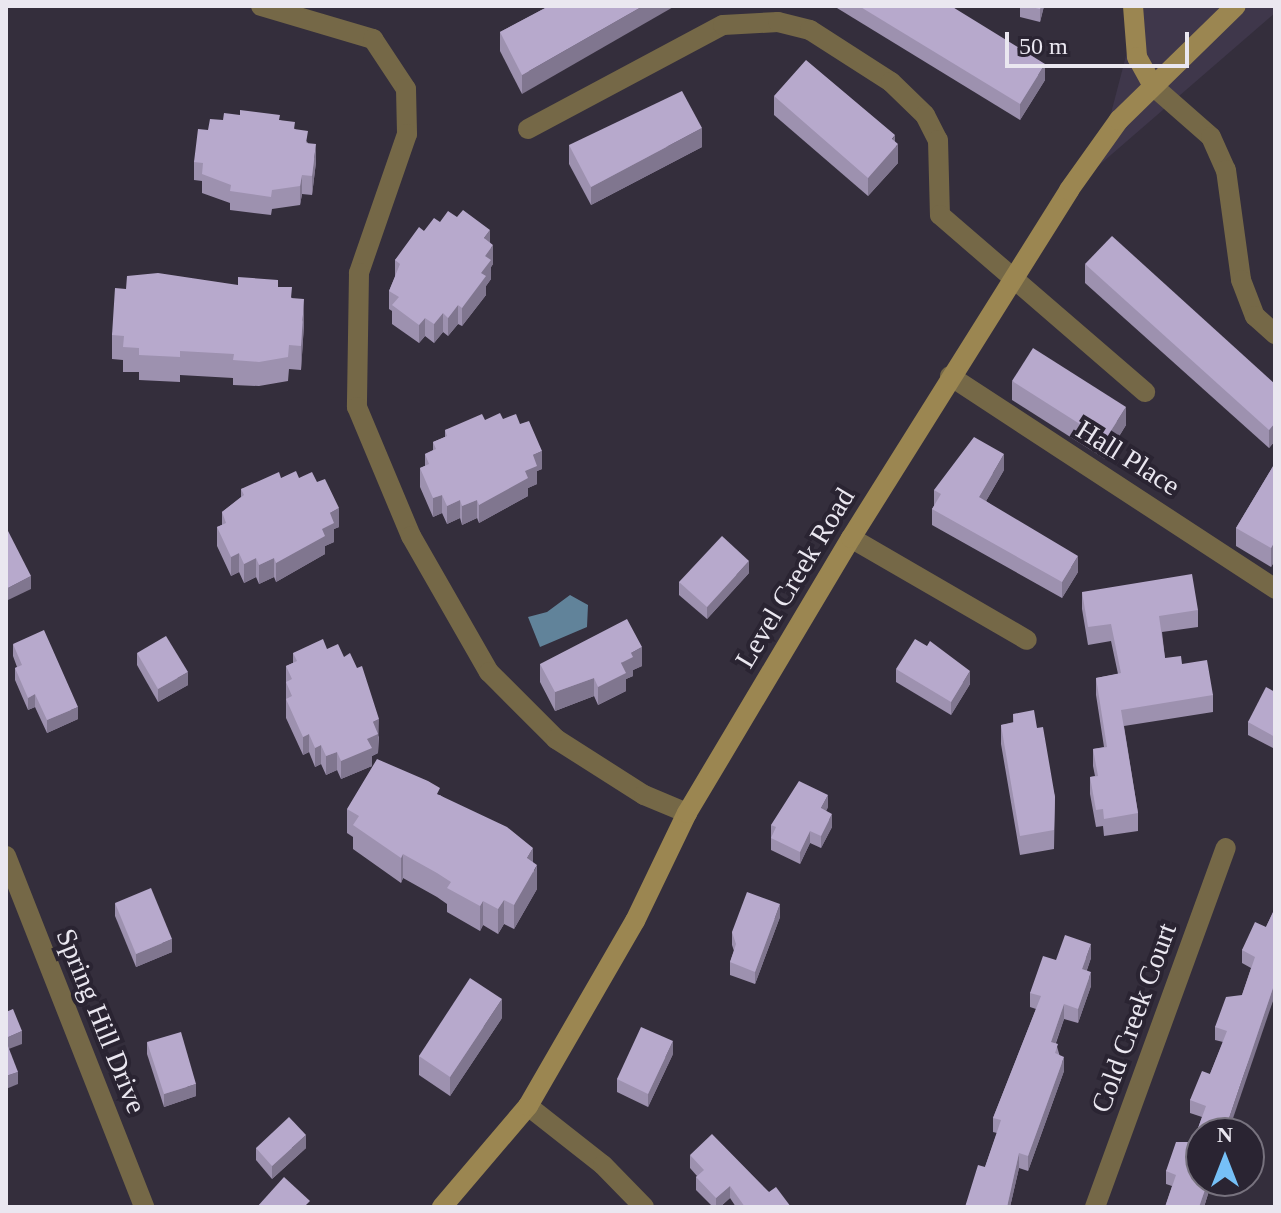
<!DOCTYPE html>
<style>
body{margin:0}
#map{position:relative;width:1281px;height:1213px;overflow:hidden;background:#342e3c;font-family:Georgia,serif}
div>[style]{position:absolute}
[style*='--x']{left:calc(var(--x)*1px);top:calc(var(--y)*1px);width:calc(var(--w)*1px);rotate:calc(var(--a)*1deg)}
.built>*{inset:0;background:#3f374b}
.water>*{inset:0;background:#61839a}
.street>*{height:20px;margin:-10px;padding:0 10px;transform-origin:10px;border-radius:10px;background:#756847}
.secondary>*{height:20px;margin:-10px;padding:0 10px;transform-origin:10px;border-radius:10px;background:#9b8651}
.wall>*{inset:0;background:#9d91af}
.shaded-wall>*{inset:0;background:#80768f}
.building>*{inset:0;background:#b7a9cc}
span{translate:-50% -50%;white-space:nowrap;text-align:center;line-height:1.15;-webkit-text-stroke:8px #2a2432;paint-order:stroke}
.street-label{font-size:28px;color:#eae7f0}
.frame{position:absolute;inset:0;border:8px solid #eae7f0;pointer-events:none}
.north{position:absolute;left:1185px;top:1117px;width:80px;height:80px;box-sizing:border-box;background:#2a2432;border:2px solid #77727e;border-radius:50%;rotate:0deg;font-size:22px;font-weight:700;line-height:32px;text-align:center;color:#eae7f0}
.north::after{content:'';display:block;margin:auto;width:28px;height:36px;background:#76c0f7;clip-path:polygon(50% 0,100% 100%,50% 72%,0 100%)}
.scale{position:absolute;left:1005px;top:32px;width:184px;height:36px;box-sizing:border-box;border:4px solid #eae7f0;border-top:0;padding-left:10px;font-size:24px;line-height:28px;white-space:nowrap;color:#eae7f0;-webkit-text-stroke:6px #2a2432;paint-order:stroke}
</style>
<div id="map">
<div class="built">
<i style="clip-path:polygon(1139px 6px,1275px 6px,1275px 13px,1097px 167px)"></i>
</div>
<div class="water">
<i style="clip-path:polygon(570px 595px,588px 605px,587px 627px,540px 647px,528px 617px,547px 612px)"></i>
</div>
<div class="street">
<i style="--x:261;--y:6;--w:117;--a:16.4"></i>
<i style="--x:373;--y:39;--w:60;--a:56.6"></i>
<i style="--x:406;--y:89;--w:45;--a:88.7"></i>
<i style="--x:407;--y:134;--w:147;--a:109.1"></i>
<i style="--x:359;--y:273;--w:134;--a:90.9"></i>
<i style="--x:357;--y:407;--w:140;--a:67.3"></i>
<i style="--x:411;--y:536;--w:157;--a:60.2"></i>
<i style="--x:489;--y:672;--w:95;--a:45"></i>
<i style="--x:556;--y:739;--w:104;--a:32.5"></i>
<i style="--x:644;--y:795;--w:47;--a:22.7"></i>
<i style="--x:1153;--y:86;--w:77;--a:41.3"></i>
<i style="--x:1211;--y:137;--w:36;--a:66"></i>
<i style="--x:1226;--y:170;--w:111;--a:82.2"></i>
<i style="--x:1241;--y:280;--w:39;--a:69"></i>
<i style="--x:1255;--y:316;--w:27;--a:42"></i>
<i style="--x:528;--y:129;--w:221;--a:-28.1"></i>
<i style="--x:723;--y:25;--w:55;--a:-3.1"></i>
<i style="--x:778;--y:22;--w:33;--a:14"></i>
<i style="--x:810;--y:30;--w:96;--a:32.7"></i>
<i style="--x:891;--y:82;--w:47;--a:44.1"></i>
<i style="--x:925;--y:115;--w:28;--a:63"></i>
<i style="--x:938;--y:140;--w:75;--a:88.5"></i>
<i style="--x:940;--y:215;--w:271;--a:40.8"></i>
<i style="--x:950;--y:376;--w:389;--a:33.2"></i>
<i style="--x:851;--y:538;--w:203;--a:30.1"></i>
<i style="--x:6;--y:856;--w:377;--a:68.5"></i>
<i style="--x:528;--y:1106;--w:95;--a:38.2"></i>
<i style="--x:603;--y:1165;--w:59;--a:45.7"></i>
<i style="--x:1095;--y:1207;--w:382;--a:-70"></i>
</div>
<div class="secondary">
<i style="--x:1133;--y:6;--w:51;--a:85.5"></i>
<i style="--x:1137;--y:57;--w:33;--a:61"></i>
<i style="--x:442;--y:1207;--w:133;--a:-49.6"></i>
<i style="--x:528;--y:1106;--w:214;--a:-60"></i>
<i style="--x:635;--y:921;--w:120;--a:-64.3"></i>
<i style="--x:687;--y:813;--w:320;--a:-59.2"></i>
<i style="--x:851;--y:538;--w:411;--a:-57.9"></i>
<i style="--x:1069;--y:190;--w:86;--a:-54.5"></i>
<i style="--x:1119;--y:120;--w:163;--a:-44.3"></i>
</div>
<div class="wall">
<i style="clip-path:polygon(549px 6px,522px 94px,500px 51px,500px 32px)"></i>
<i style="clip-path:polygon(837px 6px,951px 6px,1045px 80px,1020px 120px,837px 8px)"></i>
<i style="clip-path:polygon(1014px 6px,1044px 6px,1040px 22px,1020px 17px,1020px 7px)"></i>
<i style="clip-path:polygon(774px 96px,895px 142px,898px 163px,868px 196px,774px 115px)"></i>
<i style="clip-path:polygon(223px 120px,280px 120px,295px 129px,308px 143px,316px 162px,312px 195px,302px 194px,300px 205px,272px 209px,271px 215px,230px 210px,230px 203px,202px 193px,202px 181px,194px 180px,194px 162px,208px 130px)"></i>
<i style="clip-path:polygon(569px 145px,702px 147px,591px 205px,569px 164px)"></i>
<i style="clip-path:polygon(440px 222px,490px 242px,493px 264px,491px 267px,491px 279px,486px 286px,486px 295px,462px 326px,458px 324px,448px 336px,443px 332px,434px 343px,425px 336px,419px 343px,392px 324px,392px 311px,389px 309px,389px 291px,395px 277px,395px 260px,424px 231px)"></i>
<i style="clip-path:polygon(1085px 264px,1275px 384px,1275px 441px,1269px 448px,1085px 283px)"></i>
<i style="clip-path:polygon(238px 285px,278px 287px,292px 298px,304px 324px,301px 370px,289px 369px,288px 381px,259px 386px,233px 385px,233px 378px,180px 375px,180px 382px,139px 380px,139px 372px,123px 372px,123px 360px,112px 359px,112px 335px,126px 289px)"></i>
<i style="clip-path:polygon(1012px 381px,1126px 425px,1105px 459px,1012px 400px)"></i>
<i style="clip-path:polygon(503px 419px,542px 469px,537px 471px,537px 484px,528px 488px,528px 496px,479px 523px,477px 518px,462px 525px,460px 518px,447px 524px,442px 513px,433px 517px,420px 487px,420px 468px,425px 466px,425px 454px,433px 450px,433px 442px,445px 437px,445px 430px,485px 420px)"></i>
<i style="clip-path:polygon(1275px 463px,1275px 560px,1271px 567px,1236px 546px,1236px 528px)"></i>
<i style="clip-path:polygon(1004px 470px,986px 501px,1078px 572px,1062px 598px,932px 525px,932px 509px,934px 506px,934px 490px)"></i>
<i style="clip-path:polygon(281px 478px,299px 478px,339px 527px,334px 529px,334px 542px,325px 546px,325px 554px,276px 582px,274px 577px,259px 584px,256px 577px,244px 583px,239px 572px,231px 576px,217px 546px,217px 527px,222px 525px,222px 512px,241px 497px,241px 489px)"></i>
<i style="clip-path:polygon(749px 573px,707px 619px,679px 595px,679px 582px)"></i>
<i style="clip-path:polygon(1082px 592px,1198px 610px,1198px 627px,1162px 632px,1165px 658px,1182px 664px,1213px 695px,1213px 712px,1124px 726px,1138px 813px,1138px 831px,1104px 836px,1103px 826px,1096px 827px,1090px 794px,1090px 777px,1095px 776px,1093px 766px,1093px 749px,1104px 747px,1096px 695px,1096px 678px,1118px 674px,1111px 641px,1088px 645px,1082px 609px)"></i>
<i style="clip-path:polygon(13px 644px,78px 719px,47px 733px,35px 707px,28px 710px,15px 680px,15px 668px,17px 667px,13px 656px)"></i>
<i style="clip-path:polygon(327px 649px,379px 737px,378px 753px,372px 756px,372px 766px,341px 779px,337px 770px,326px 775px,321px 764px,315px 767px,309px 752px,303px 755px,286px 718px,286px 666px,293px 663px,293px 653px)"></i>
<i style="clip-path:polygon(137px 653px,188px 685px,158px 702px,137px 665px)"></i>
<i style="clip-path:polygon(540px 664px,642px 666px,633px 670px,633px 676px,626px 679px,626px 691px,598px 705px,594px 696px,555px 711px,540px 682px)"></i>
<i style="clip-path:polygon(896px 669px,970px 684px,951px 715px,896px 682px)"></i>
<i style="clip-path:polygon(1275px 692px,1275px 749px,1248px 735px,1248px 722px)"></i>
<i style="clip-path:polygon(1013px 714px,1037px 728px,1055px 797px,1054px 849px,1020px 855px,1001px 744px,1001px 725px,1013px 723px)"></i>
<i style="clip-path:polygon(440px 795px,533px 862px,537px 889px,514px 929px,504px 924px,498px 934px,483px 925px,480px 931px,447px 912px,447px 904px,437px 897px,403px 878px,401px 883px,353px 849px,353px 837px,347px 833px,347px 809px)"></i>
<i style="clip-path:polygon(828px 807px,826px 811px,832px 827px,821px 848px,810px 843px,800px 864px,771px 850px,771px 825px)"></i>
<i style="clip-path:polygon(115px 903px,172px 952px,136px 967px,115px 916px)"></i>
<i style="clip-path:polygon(1275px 908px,1275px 995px,1201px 1181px,1212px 1181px,1204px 1207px,1165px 1207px,1172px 1186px,1166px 1184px,1166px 1171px,1193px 1142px,1202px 1117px,1190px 1113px,1190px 1100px,1210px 1074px,1223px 1042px,1215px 1040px,1215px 1027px,1242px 995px,1251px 968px,1242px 963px,1242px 950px,1266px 927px)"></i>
<i style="clip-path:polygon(780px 917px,755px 984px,730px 975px,730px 962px,734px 951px,732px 945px,732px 932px)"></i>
<i style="clip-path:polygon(1091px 958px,1087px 970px,1091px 986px,1078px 1023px,1064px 1019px,1056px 1043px,1064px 1071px,1028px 1171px,1019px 1168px,1010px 1207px,965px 1207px,985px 1167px,997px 1133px,993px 1132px,993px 1118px,1036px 1009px,1030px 1007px,1030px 993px,1056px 960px)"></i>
<i style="clip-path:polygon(502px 1018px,450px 1096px,419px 1075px,419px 1056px)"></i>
<i style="clip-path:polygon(147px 1042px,196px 1096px,164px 1107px,147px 1054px)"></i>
<i style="clip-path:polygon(673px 1054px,648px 1107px,617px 1092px,617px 1079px)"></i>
<i style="clip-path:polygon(256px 1148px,306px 1148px,272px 1179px,256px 1160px)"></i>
<i style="clip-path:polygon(690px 1155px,769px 1192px,791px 1207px,736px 1207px,730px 1198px,720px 1207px,713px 1207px,696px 1190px,696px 1177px,697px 1176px,690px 1168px)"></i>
</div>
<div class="shaded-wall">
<i style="clip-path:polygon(643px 6px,675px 6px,522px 94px,522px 75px)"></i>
<i style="clip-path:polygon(1041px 6px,1044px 6px,1040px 22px,1040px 9px)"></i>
<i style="clip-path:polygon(1045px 64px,1045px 80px,1020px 120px,1020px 104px)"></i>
<i style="clip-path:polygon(702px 128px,702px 147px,591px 205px,591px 187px)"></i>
<i style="clip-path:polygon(895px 135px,895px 148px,898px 144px,898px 163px,868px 196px,868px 178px)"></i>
<i style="clip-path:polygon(316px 144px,316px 162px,312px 195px,312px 176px)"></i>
<i style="clip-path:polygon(302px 175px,302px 194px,300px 205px,300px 186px)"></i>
<i style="clip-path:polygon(490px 230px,490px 248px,484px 238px)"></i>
<i style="clip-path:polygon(493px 245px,493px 264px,491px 267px,491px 279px,486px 286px,486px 295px,462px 326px,462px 308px,481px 273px,485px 256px)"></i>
<i style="clip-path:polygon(304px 299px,304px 324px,301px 370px,301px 346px)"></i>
<i style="clip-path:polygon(458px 305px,458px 324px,448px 336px,448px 318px)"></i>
<i style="clip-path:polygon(443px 313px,443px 332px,434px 343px,434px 324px)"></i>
<i style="clip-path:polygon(425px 318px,425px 336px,419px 343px,419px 325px)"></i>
<i style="clip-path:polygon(1126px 407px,1126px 425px,1105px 459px,1105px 440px)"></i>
<i style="clip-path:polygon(1275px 423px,1275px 441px,1269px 448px,1269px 430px)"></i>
<i style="clip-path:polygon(542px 451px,542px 469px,537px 471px,537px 484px,528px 488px,528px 496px,479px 523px,479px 505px,525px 471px,533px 455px)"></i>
<i style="clip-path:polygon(1004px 454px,1004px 470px,979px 513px,979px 497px)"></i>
<i style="clip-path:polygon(442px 495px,442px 513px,433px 517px,433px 498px)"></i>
<i style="clip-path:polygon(460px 500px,460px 518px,447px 524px,447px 506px)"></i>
<i style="clip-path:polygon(477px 500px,477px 518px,462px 525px,462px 506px)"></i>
<i style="clip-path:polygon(339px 508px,339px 527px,334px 529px,334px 542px,325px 546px,325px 554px,276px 582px,276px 563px,322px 529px,330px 513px)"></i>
<i style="clip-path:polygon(1275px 541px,1275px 560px,1271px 567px,1271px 548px)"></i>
<i style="clip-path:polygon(239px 553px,239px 572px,231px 576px,231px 557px)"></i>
<i style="clip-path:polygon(1078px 556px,1078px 572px,1062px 598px,1062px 582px)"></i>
<i style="clip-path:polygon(256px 558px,256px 577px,244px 583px,244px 564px)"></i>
<i style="clip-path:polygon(274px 558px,274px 577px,259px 584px,259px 565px)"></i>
<i style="clip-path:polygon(749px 561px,749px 573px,707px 619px,707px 607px)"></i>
<i style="clip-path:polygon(31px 576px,31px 589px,6px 601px,6px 589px)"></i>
<i style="clip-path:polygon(642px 647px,642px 666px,633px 670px,633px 676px,626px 679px,626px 691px,598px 705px,598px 687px,631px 653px)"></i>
<i style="clip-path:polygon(970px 671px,970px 684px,951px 715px,951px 702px)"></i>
<i style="clip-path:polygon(188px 672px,188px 685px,158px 702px,158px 689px)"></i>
<i style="clip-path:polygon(594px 678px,594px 696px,555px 711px,555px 692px)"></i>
<i style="clip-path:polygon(35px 694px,35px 707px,28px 710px,28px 698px)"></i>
<i style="clip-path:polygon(78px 707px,78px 719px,47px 733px,47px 720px)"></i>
<i style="clip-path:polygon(379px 719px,378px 753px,372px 756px,372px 766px,341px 779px,341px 761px,373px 722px)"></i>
<i style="clip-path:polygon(309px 734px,309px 752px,303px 755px,303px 737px)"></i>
<i style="clip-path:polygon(321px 745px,321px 764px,315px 767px,315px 748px)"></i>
<i style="clip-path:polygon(337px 752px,337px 770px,326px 775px,326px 756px)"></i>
<i style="clip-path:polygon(828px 795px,828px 807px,821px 821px,821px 808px)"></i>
<i style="clip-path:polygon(832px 814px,832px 827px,821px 848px,821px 836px)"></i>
<i style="clip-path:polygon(810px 831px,810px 843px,800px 864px,800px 852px)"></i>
<i style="clip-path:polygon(533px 848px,533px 873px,537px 865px,537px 889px,514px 929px,514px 905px,527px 858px)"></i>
<i style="clip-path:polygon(403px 854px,403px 878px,401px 883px,401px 858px)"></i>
<i style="clip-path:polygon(504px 900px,504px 924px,498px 934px,498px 909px)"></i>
<i style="clip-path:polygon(483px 901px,483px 925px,480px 931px,480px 906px)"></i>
<i style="clip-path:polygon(780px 904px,780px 917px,755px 984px,755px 972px)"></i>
<i style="clip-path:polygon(172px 939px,172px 952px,136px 967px,136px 954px)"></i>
<i style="clip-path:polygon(1091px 944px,1091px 958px,1082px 983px,1082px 969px)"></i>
<i style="clip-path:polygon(1091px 972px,1091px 986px,1078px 1023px,1078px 1009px)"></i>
<i style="clip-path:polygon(1275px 982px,1275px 995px,1228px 1133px,1224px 1133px)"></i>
<i style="clip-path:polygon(502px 999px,502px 1018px,450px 1096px,450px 1077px)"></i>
<i style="clip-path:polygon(1064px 1004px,1064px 1019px,1051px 1056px,1051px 1042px)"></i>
<i style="clip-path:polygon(22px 1031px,22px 1044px,6px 1050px,6px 1038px)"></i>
<i style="clip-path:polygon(673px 1041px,673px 1054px,648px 1107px,648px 1094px)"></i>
<i style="clip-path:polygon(1064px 1057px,1064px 1071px,1028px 1171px,1028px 1156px)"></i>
<i style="clip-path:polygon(18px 1072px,18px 1084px,6px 1089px,6px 1076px)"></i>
<i style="clip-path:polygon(196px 1084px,196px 1096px,164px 1107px,164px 1094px)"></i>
<i style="clip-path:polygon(306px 1135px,306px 1148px,272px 1179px,272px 1166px)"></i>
<i style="clip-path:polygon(1019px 1153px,1019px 1168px,1010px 1207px,1007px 1207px)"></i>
<i style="clip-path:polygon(1208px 1181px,1212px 1181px,1204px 1207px,1199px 1207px)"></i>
<i style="clip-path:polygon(730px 1186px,730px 1198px,720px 1207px,716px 1207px,716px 1198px)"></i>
</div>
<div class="building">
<i style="clip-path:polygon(549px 6px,643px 6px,522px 75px,500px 32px)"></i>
<i style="clip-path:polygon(859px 6px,951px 6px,1045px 64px,1020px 104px)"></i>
<i style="clip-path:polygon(1027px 6px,1041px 6px,1040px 9px)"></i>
<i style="clip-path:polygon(806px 60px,895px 135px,892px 139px,898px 144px,868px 178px,774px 96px)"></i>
<i style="clip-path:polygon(682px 91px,702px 128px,591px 187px,569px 145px)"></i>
<i style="clip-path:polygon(240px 110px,280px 115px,279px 120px,295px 122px,294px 129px,308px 131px,306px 143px,316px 144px,312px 176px,302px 175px,300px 186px,272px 190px,271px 197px,230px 191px,231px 185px,202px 174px,203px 163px,194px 162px,198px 129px,208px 130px,210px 119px,223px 120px,224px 113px,240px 115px)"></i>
<i style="clip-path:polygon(463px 210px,490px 230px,484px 238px,493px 245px,485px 256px,491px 260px,481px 273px,486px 276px,462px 308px,458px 305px,448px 318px,443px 313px,434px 324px,425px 318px,419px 325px,392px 305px,399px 297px,389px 291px,400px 264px,395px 260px,419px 227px,424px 231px,434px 218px,440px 222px,448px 211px,457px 217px)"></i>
<i style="clip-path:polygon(1112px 236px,1275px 384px,1275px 423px,1269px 430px,1085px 264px)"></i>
<i style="clip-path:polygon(158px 273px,238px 285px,238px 277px,278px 280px,278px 287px,292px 287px,291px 298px,304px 299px,301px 346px,289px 345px,288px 357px,259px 362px,233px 360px,234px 354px,180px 351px,180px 357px,139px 355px,139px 348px,123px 347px,124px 336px,112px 335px,115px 288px,126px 289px,127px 276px)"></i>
<i style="clip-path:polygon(1033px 348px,1126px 407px,1105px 440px,1012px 381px)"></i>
<i style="clip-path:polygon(500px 413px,503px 419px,516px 414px,520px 424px,529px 421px,542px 451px,533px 455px,537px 466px,525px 471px,528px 478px,479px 505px,477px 500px,462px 506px,460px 500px,447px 506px,442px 495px,433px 498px,420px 468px,429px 464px,425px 454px,436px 449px,433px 442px,447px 436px,445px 430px,482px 414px,485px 420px)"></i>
<i style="clip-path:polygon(974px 437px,1004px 454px,979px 497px,1078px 556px,1062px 582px,932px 509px,941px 494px,934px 490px)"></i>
<i style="clip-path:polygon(1275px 463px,1275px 541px,1271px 548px,1236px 528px)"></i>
<i style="clip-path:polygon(296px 471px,299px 478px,312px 472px,317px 482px,325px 479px,339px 508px,330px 513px,334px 523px,322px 529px,325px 536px,276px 563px,274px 558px,259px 565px,256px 558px,244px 564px,239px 553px,231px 557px,217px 527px,226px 523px,222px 512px,244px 495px,241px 489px,279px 472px,281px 478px)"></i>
<i style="clip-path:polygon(7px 529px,31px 576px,6px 589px,6px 530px)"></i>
<i style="clip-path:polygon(722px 536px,749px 561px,707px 607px,679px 582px)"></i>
<i style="clip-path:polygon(1192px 574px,1198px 610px,1159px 616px,1165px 658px,1181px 656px,1182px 664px,1207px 660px,1213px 695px,1121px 710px,1138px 813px,1104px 819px,1103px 809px,1096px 810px,1090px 777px,1098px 776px,1093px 749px,1107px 747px,1096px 678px,1121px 673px,1111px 624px,1088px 627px,1082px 592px)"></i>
<i style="clip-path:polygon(627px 619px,642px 647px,631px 653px,633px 657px,621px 663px,626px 673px,598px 687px,594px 678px,555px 692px,540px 664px)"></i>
<i style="clip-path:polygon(44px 630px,78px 707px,47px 720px,35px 694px,28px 698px,15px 668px,22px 665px,13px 644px)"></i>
<i style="clip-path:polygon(166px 636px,188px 672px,158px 689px,137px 653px)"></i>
<i style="clip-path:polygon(323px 639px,327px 649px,338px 644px,344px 657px,350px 653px,357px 668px,362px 666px,379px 719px,373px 722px,378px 734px,367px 739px,372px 748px,341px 761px,337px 752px,326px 756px,321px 745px,315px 748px,309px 734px,303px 737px,286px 699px,292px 696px,286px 682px,292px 679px,286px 666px,297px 661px,293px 653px)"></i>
<i style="clip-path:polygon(915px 639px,927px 646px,930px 641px,970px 671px,951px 702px,896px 669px)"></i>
<i style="clip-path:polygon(1266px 687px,1275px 692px,1275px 737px,1248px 722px)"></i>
<i style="clip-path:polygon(1034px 710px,1037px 728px,1043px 727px,1055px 797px,1054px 830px,1020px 836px,1001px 725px,1014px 722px,1013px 714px)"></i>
<i style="clip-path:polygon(377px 759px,428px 781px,440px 788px,437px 794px,507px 827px,533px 848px,527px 858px,537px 865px,514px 905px,504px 900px,498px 909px,483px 901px,480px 906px,447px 888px,451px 882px,437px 873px,403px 854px,401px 858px,353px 825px,359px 816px,347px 809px)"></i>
<i style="clip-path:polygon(799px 781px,828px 795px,821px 808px,832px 814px,821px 836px,810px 831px,800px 852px,771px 838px,776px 827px,771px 825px)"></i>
<i style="clip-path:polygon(151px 888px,172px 939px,136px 954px,115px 903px)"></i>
<i style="clip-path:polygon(747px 892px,780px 904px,755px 972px,730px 962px,736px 944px,732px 932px)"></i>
<i style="clip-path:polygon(1275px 908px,1275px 982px,1224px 1133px,1201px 1133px,1201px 1181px,1208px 1181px,1199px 1207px,1165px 1207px,1176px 1175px,1166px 1171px,1176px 1142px,1193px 1142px,1206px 1106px,1190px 1100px,1202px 1071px,1210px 1074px,1227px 1031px,1215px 1027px,1226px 997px,1242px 995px,1255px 957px,1242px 950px,1255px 922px,1266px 927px)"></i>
<i style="clip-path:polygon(1065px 935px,1091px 944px,1082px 969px,1091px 972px,1078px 1009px,1064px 1004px,1051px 1042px,1058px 1044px,1055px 1053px,1064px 1057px,1028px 1156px,1019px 1153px,1007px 1207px,965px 1207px,978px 1165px,985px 1167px,1001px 1120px,993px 1118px,1041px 996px,1030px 993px,1043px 956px,1056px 960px)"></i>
<i style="clip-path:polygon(470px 978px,502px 999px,450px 1077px,419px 1056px)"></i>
<i style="clip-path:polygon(13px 1009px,22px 1031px,6px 1038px,6px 1012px)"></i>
<i style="clip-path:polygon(641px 1027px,673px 1041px,648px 1094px,617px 1079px)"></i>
<i style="clip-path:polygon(181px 1032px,196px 1084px,164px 1094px,147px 1042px)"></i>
<i style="clip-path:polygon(6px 1041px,18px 1072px,6px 1076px)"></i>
<i style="clip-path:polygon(289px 1117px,306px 1135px,272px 1166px,256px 1148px)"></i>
<i style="clip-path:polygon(712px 1134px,769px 1192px,776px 1187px,791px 1207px,745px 1207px,730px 1186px,716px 1198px,696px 1177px,704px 1170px,690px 1155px)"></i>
<i style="clip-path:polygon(284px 1177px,310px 1201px,304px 1207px,257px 1207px)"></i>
</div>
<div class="street-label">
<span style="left:1128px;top:458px;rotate:32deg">Hall Place</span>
<span style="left:795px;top:578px;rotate:-59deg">Level Creek Road</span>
<span style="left:1134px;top:1018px;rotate:-70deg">Cold Creek Court</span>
<span style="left:101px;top:1021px;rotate:68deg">Spring Hill Drive</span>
</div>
<div class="frame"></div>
<div class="north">N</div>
<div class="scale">50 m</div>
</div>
